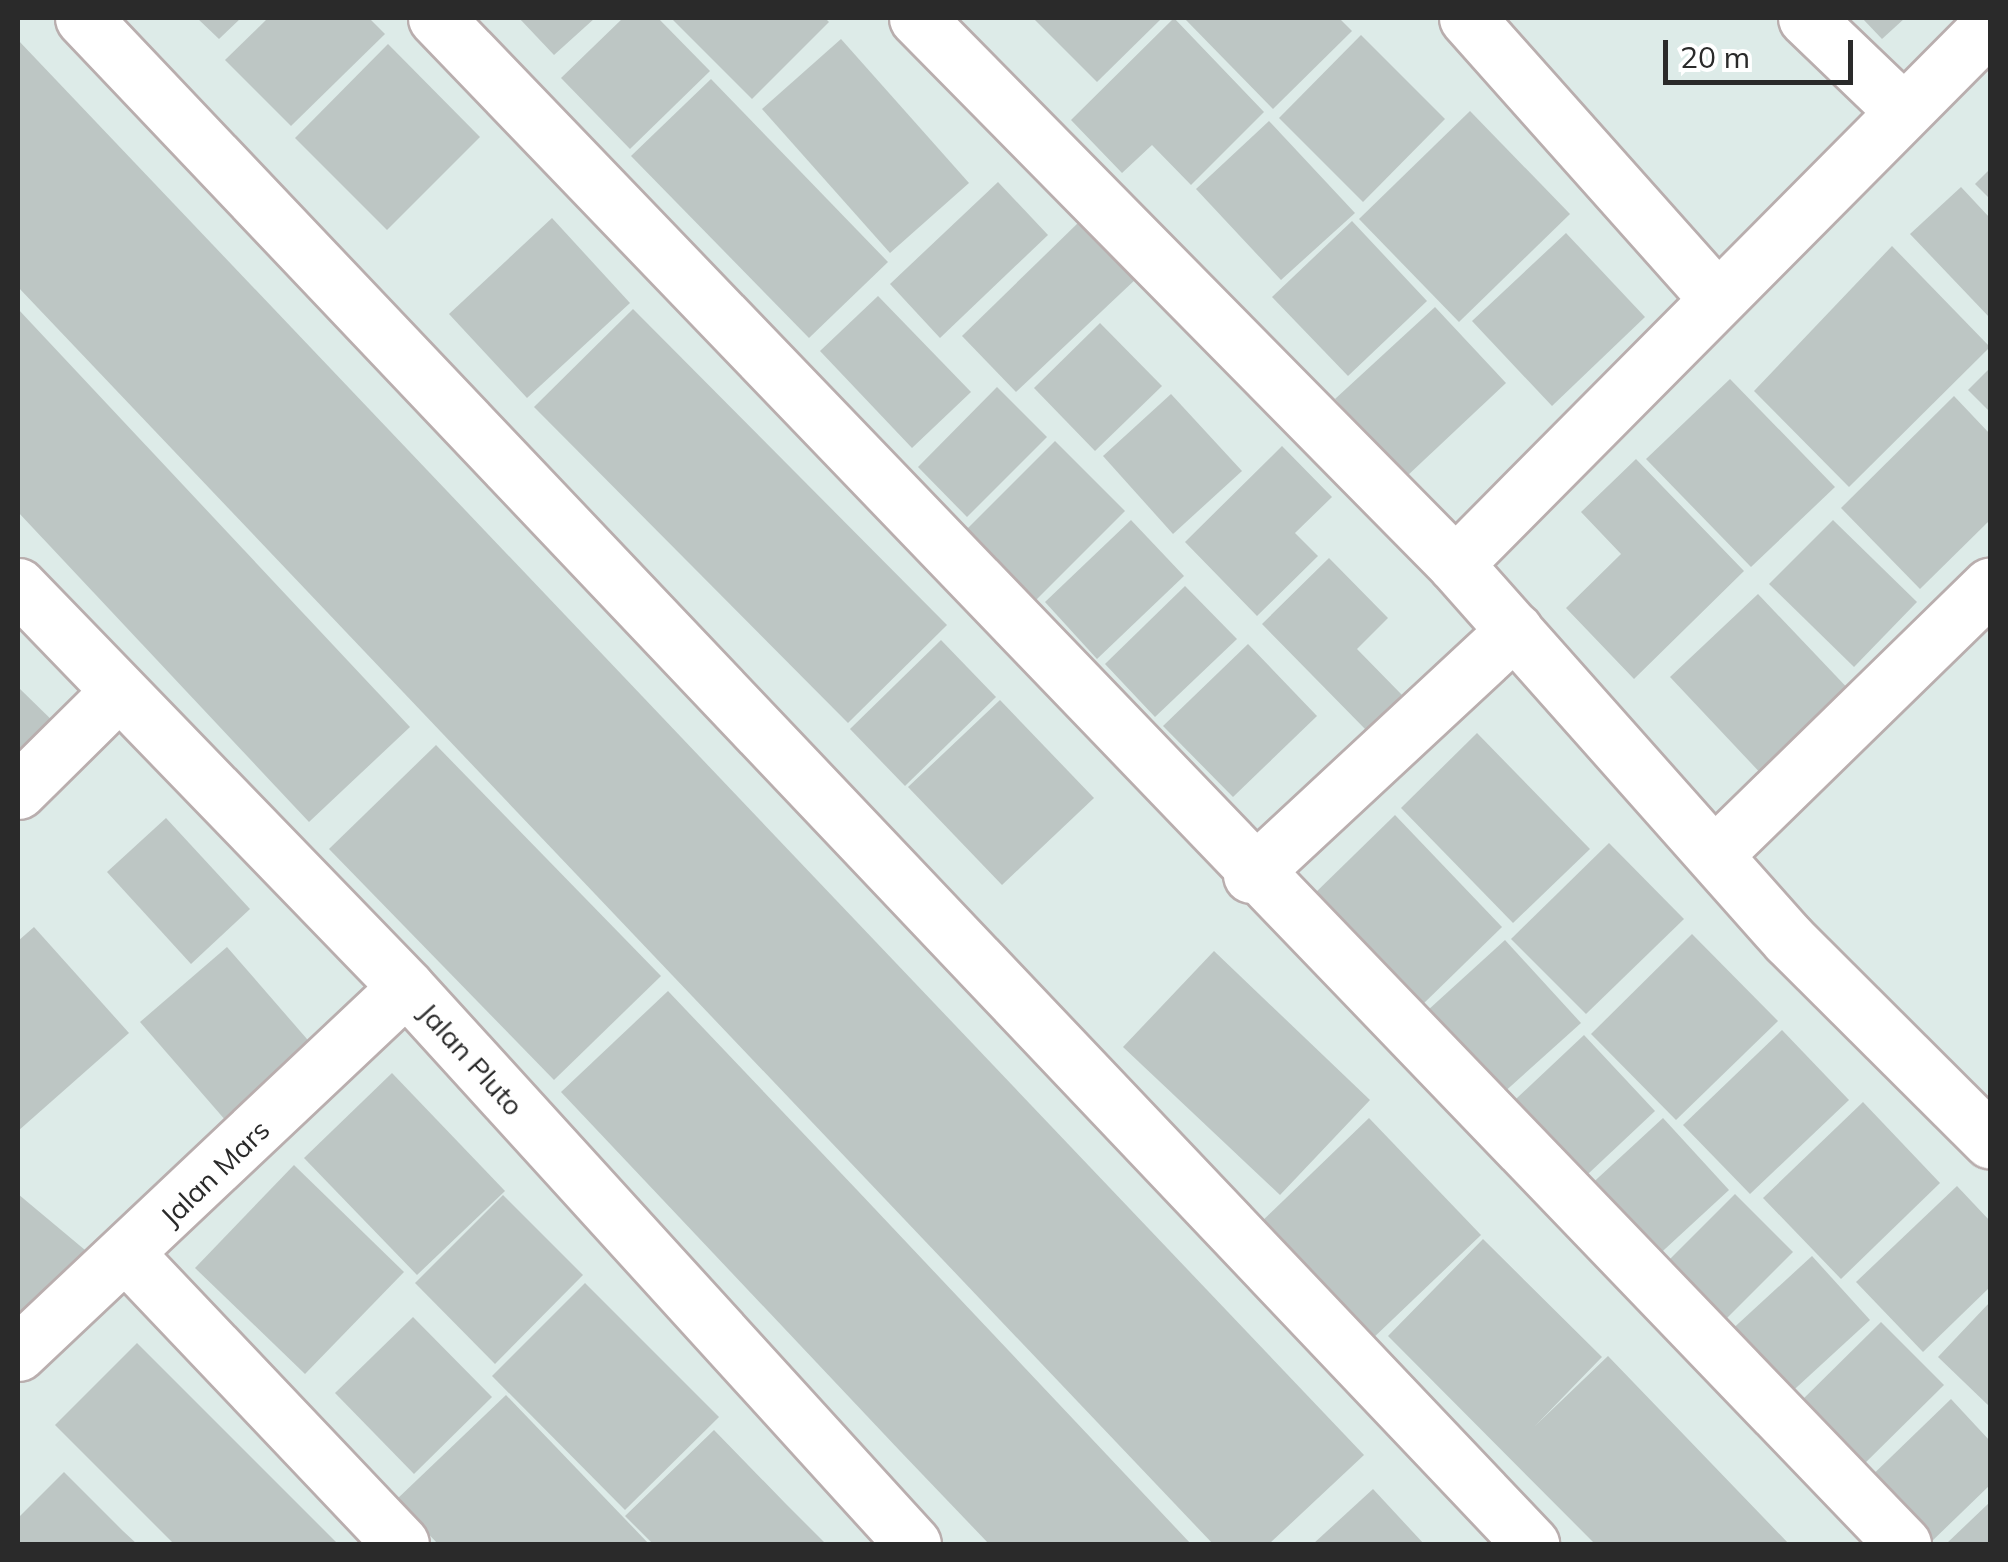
<!DOCTYPE html>
<style>
body{margin:0}
#map{position:relative;width:2008px;height:1562px;overflow:hidden;background:#ddebe8;font-family:Mulish,sans-serif}
div>[style]{position:absolute}
[style*='--x']{left:calc(var(--x)*1px);top:calc(var(--y)*1px);width:calc(var(--w)*1px);rotate:calc(var(--a)*1deg)}
.building>*{inset:0;background:#bdc6c4}
.roads{filter:drop-shadow(2px 0 #b9aeae) drop-shadow(-2px 0 #b9aeae) drop-shadow(0 2px #b9aeae) drop-shadow(0 -2px #b9aeae)}
.minor>*{height:55px;margin:-27.5px;padding:0 27.5px;transform-origin:27.5px;border-radius:27.5px;background:#fff}
span{translate:-50% -50%;white-space:nowrap;text-align:center;line-height:1.15;-webkit-text-stroke:9px #fff;paint-order:stroke}
.street-label{font-size:28px;color:#2a2a2a}
.frame{position:absolute;inset:0;border:20px solid #2a2a2a;pointer-events:none}
.scale{position:absolute;left:1663px;top:40px;width:190px;height:45px;box-sizing:border-box;border:5px solid #2a2a2a;border-top:0;padding-left:12px;font-size:30px;line-height:35px;white-space:nowrap;color:#2a2a2a;-webkit-text-stroke:8px #fff;paint-order:stroke}
</style>
<div id="map">
<div class="building">
<i style="clip-path:polygon(197px 18px,241px 18px,219px 39px)"></i>
<i style="clip-path:polygon(268px 18px,369px 18px,385px 34px,291px 126px,225px 60px)"></i>
<i style="clip-path:polygon(519px 18px,595px 18px,554px 55px)"></i>
<i style="clip-path:polygon(623px 18px,658px 18px,710px 71px,630px 149px,561px 78px)"></i>
<i style="clip-path:polygon(671px 18px,825px 18px,829px 22px,752px 99px)"></i>
<i style="clip-path:polygon(1033px 18px,1162px 18px,1097px 82px)"></i>
<i style="clip-path:polygon(1174px 18px,1264px 112px,1191px 185px,1152px 145px,1122px 173px,1071px 120px)"></i>
<i style="clip-path:polygon(1184px 18px,1339px 18px,1352px 31px,1273px 109px)"></i>
<i style="clip-path:polygon(1862px 18px,1905px 18px,1882px 39px)"></i>
<i style="clip-path:polygon(1361px 35px,1445px 119px,1363px 202px,1279px 118px)"></i>
<i style="clip-path:polygon(841px 39px,969px 183px,890px 253px,762px 109px)"></i>
<i style="clip-path:polygon(18px 40px,1364px 1455px,1269px 1544px,1213px 1544px,18px 287px)"></i>
<i style="clip-path:polygon(388px 44px,480px 137px,387px 230px,295px 138px)"></i>
<i style="clip-path:polygon(711px 79px,888px 262px,809px 338px,631px 156px)"></i>
<i style="clip-path:polygon(1470px 111px,1570px 214px,1459px 322px,1359px 219px)"></i>
<i style="clip-path:polygon(1269px 121px,1355px 213px,1281px 280px,1196px 189px)"></i>
<i style="clip-path:polygon(1990px 169px,1990px 199px,1975px 184px)"></i>
<i style="clip-path:polygon(998px 182px,1048px 235px,940px 338px,890px 284px)"></i>
<i style="clip-path:polygon(1961px 187px,1990px 218px,1990px 318px,1910px 234px)"></i>
<i style="clip-path:polygon(552px 218px,630px 303px,527px 398px,449px 314px)"></i>
<i style="clip-path:polygon(1081px 220px,1137px 278px,1016px 392px,962px 336px)"></i>
<i style="clip-path:polygon(1352px 221px,1427px 301px,1348px 376px,1272px 297px)"></i>
<i style="clip-path:polygon(1566px 233px,1645px 317px,1552px 406px,1472px 321px)"></i>
<i style="clip-path:polygon(1892px 246px,1990px 347px,1849px 487px,1754px 391px)"></i>
<i style="clip-path:polygon(878px 296px,971px 392px,912px 448px,820px 351px)"></i>
<i style="clip-path:polygon(1435px 307px,1506px 383px,1406px 477px,1335px 399px)"></i>
<i style="clip-path:polygon(18px 309px,410px 727px,309px 822px,18px 512px)"></i>
<i style="clip-path:polygon(633px 309px,947px 625px,848px 723px,534px 407px)"></i>
<i style="clip-path:polygon(1100px 323px,1162px 386px,1095px 451px,1034px 388px)"></i>
<i style="clip-path:polygon(1990px 368px,1990px 412px,1968px 390px)"></i>
<i style="clip-path:polygon(1730px 379px,1835px 487px,1751px 567px,1646px 459px)"></i>
<i style="clip-path:polygon(997px 387px,1047px 437px,967px 517px,918px 467px)"></i>
<i style="clip-path:polygon(1171px 394px,1242px 471px,1173px 534px,1103px 456px)"></i>
<i style="clip-path:polygon(1954px 396px,1990px 434px,1990px 520px,1920px 589px,1841px 508px)"></i>
<i style="clip-path:polygon(1055px 441px,1125px 511px,1031px 605px,961px 535px)"></i>
<i style="clip-path:polygon(1282px 446px,1332px 497px,1295px 533px,1318px 556px,1257px 616px,1185px 542px)"></i>
<i style="clip-path:polygon(1636px 459px,1744px 571px,1634px 679px,1566px 608px,1621px 554px,1581px 512px)"></i>
<i style="clip-path:polygon(1131px 520px,1184px 576px,1097px 659px,1045px 602px)"></i>
<i style="clip-path:polygon(1833px 520px,1917px 602px,1854px 667px,1769px 584px)"></i>
<i style="clip-path:polygon(1329px 558px,1388px 618px,1357px 649px,1402px 695px,1366px 730px,1262px 624px)"></i>
<i style="clip-path:polygon(1185px 586px,1237px 639px,1155px 717px,1105px 664px)"></i>
<i style="clip-path:polygon(1758px 594px,1855px 696px,1766px 779px,1670px 677px)"></i>
<i style="clip-path:polygon(941px 640px,996px 697px,905px 786px,850px 729px)"></i>
<i style="clip-path:polygon(1248px 644px,1317px 716px,1233px 797px,1163px 726px)"></i>
<i style="clip-path:polygon(18px 687px,63px 731px,18px 779px)"></i>
<i style="clip-path:polygon(1000px 700px,1094px 798px,1002px 885px,908px 787px)"></i>
<i style="clip-path:polygon(1477px 733px,1590px 849px,1513px 923px,1401px 808px)"></i>
<i style="clip-path:polygon(436px 745px,661px 976px,554px 1080px,329px 849px)"></i>
<i style="clip-path:polygon(1395px 815px,1502px 927px,1419px 1008px,1311px 897px)"></i>
<i style="clip-path:polygon(166px 818px,250px 909px,191px 964px,107px 872px)"></i>
<i style="clip-path:polygon(1609px 843px,1684px 919px,1586px 1014px,1511px 939px)"></i>
<i style="clip-path:polygon(34px 927px,129px 1033px,18px 1131px,18px 941px)"></i>
<i style="clip-path:polygon(1692px 934px,1778px 1021px,1676px 1120px,1591px 1034px)"></i>
<i style="clip-path:polygon(1505px 940px,1581px 1023px,1491px 1104px,1416px 1021px)"></i>
<i style="clip-path:polygon(227px 947px,320px 1054px,233px 1129px,140px 1022px)"></i>
<i style="clip-path:polygon(1214px 951px,1370px 1100px,1280px 1195px,1123px 1047px)"></i>
<i style="clip-path:polygon(668px 991px,858px 1191px,1191px 1544px,989px 1544px,900px 1451px,561px 1092px)"></i>
<i style="clip-path:polygon(1782px 1030px,1849px 1100px,1750px 1194px,1683px 1125px)"></i>
<i style="clip-path:polygon(1584px 1035px,1655px 1111px,1571px 1190px,1500px 1114px)"></i>
<i style="clip-path:polygon(392px 1073px,505px 1191px,417px 1275px,304px 1158px)"></i>
<i style="clip-path:polygon(1863px 1102px,1940px 1183px,1841px 1279px,1763px 1198px)"></i>
<i style="clip-path:polygon(1369px 1118px,1481px 1235px,1369px 1342px,1257px 1226px)"></i>
<i style="clip-path:polygon(1663px 1118px,1729px 1190px,1652px 1261px,1586px 1189px)"></i>
<i style="clip-path:polygon(294px 1165px,404px 1272px,305px 1374px,195px 1268px)"></i>
<i style="clip-path:polygon(1957px 1186px,1990px 1221px,1990px 1287px,1923px 1352px,1856px 1282px)"></i>
<i style="clip-path:polygon(18px 1194px,85px 1250px,18px 1330px)"></i>
<i style="clip-path:polygon(1735px 1194px,1793px 1252px,1713px 1332px,1655px 1274px)"></i>
<i style="clip-path:polygon(503px 1195px,583px 1275px,495px 1364px,415px 1283px)"></i>
<i style="clip-path:polygon(1483px 1239px,1602px 1357px,1535px 1426px,1608px 1356px,1789px 1544px,1595px 1544px,1388px 1336px)"></i>
<i style="clip-path:polygon(1812px 1256px,1870px 1320px,1785px 1398px,1727px 1334px)"></i>
<i style="clip-path:polygon(585px 1283px,719px 1417px,625px 1510px,492px 1376px)"></i>
<i style="clip-path:polygon(1990px 1302px,1990px 1407px,1938px 1357px)"></i>
<i style="clip-path:polygon(413px 1317px,492px 1397px,414px 1474px,335px 1393px)"></i>
<i style="clip-path:polygon(1881px 1322px,1944px 1385px,1856px 1472px,1793px 1409px)"></i>
<i style="clip-path:polygon(137px 1343px,338px 1544px,174px 1544px,55px 1425px)"></i>
<i style="clip-path:polygon(506px 1395px,649px 1544px,438px 1544px,396px 1500px)"></i>
<i style="clip-path:polygon(1951px 1399px,1990px 1441px,1990px 1485px,1929px 1544px,1860px 1487px)"></i>
<i style="clip-path:polygon(714px 1430px,786px 1504px,826px 1544px,653px 1544px,625px 1516px)"></i>
<i style="clip-path:polygon(64px 1472px,123px 1531px,137px 1544px,18px 1544px,18px 1518px)"></i>
<i style="clip-path:polygon(1373px 1489px,1424px 1544px,1313px 1544px)"></i>
<i style="clip-path:polygon(1990px 1502px,1990px 1544px,1946px 1544px)"></i>
</div>
<div class="roads">
<div class="minor">
<i style="--x:83;--y:18;--w:2104;--a:46.5"></i>
<i style="--x:436;--y:18;--w:2117;--a:46.13"></i>
<i style="--x:917;--y:18;--w:767;--a:45.42"></i>
<i style="--x:1455;--y:564;--w:503;--a:48.39"></i>
<i style="--x:1789;--y:940;--w:284;--a:44.9"></i>
<i style="--x:1467;--y:18;--w:376;--a:48.3"></i>
<i style="--x:1806;--y:18;--w:132;--a:43.8"></i>
<i style="--x:1455;--y:564;--w:759;--a:-45.21"></i>
<i style="--x:18;--y:586;--w:558;--a:45.94"></i>
<i style="--x:406;--y:987;--w:753;--a:47.69"></i>
<i style="--x:18;--y:791;--w:141;--a:-44.7"></i>
<i style="--x:1716;--y:853;--w:383;--a:-44.3"></i>
<i style="--x:1251;--y:875;--w:360;--a:-42.9"></i>
<i style="--x:129;--y:1257;--w:395;--a:46.5"></i>
<i style="--x:18;--y:1353;--w:533;--a:-43.33"></i>
</div>
</div>
<div class="street-label">
<span style="left:471px;top:1059px;rotate:48deg">Jalan Pluto</span>
<span style="left:215px;top:1173px;rotate:-44deg">Jalan Mars</span>
</div>
<div class="frame"></div>
<div class="scale">20 m</div>
</div>
